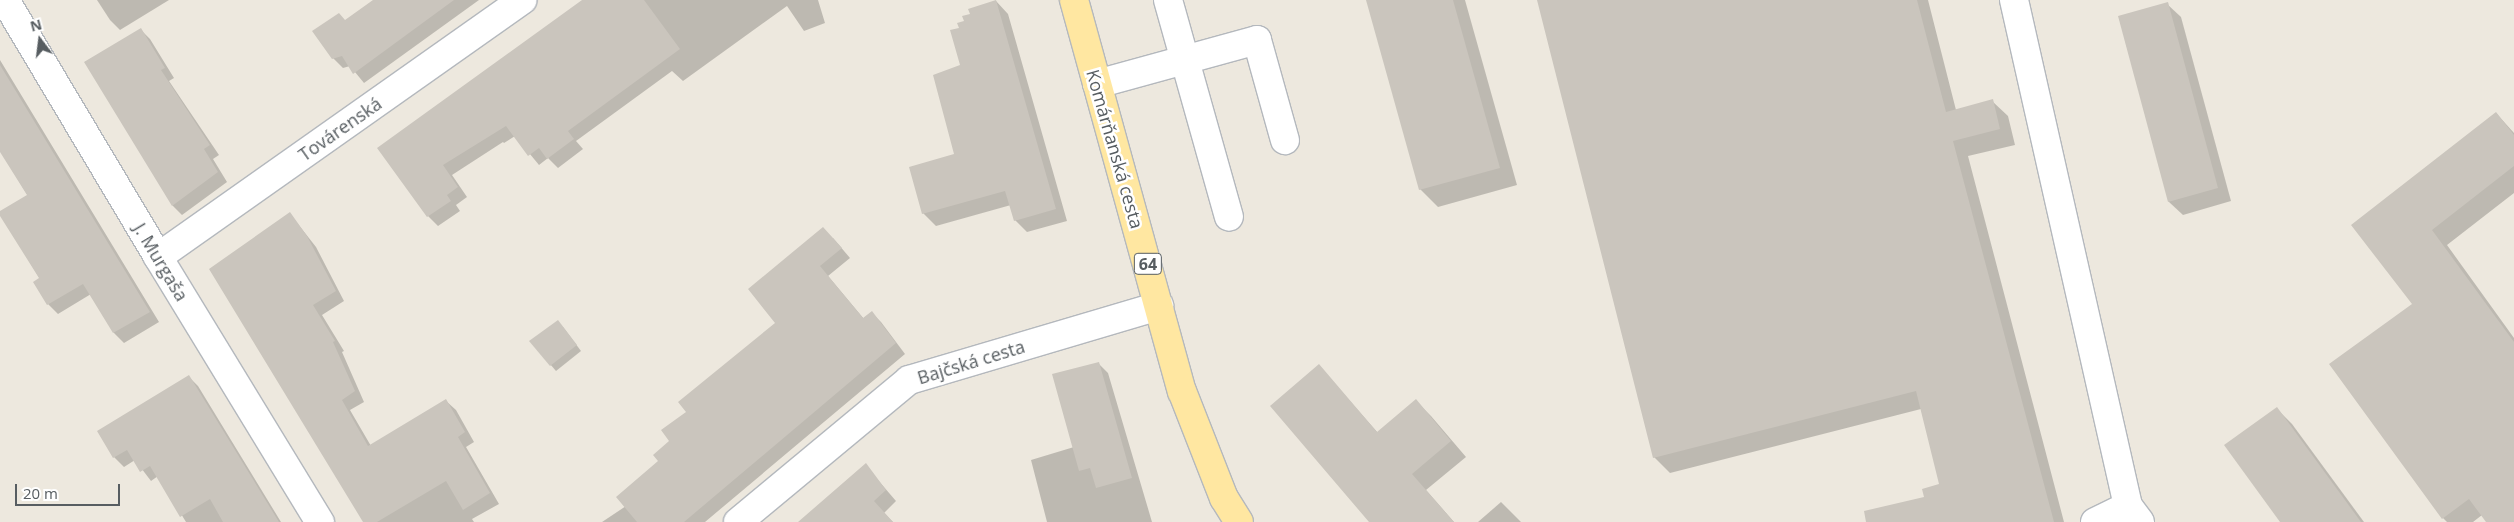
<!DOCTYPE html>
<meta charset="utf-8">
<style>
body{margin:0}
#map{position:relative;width:2514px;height:522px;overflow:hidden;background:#ede8de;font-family:"Open Sans",sans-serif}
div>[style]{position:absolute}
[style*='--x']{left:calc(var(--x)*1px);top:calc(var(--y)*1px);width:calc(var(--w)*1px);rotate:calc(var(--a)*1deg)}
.shadow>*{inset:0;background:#0003}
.building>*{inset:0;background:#cac5bd}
.roads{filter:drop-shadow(1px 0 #b4b8bd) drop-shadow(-1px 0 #b4b8bd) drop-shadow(0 1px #b4b8bd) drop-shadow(0 -1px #b4b8bd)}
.minor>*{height:28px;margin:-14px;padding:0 14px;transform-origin:14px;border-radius:14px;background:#fff}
.major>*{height:28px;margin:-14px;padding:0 14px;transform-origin:14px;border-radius:14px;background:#ffe7a1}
span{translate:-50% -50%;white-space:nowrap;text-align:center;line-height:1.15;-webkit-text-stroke:5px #fff;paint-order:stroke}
.shield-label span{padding:1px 4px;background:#fff;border:1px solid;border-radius:4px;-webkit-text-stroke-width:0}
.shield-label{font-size:16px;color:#575d61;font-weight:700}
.street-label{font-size:18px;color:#575d61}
.north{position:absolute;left:15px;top:15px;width:50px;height:50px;-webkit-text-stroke:4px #fff;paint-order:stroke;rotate:345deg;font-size:14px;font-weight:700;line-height:20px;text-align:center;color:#575d61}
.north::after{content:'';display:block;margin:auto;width:18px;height:22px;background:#575d61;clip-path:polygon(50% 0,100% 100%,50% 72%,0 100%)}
.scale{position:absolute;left:15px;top:484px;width:105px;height:22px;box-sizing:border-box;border:2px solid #575d61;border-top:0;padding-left:6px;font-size:15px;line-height:18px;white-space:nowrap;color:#575d61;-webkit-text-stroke:4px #fff;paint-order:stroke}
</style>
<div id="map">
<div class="shadow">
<i style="clip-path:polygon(97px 0,169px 0,120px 30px,110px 20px)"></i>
<i style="clip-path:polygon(374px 0,479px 0,364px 83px,350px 66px,343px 68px,333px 58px,345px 21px)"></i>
<i style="clip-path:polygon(584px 0,818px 0,825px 23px,804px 31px,787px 6px,683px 81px,672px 71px,576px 141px,583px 149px,558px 168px,548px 158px,539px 165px,515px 136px,504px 143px,503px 142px,452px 175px,467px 197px,456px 205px,460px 211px,438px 226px,428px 216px,379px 148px)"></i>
<i style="clip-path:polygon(1367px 0,1465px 0,1517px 185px,1438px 207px,1420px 189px)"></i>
<i style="clip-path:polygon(1538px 0,1928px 0,1956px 110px,1992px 101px,2008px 116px,2015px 145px,1968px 156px,2064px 522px,1869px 522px,1925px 498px,1941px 485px,1921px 409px,1670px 473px,1654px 457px)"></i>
<i style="clip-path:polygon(996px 1px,1008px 14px,1067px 221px,1027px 232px,1015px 220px,1011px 205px,936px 226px,923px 213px,955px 155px,962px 66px,960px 29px,971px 15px)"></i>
<i style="clip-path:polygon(2167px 4px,2181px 17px,2231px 201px,2183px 215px,2169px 202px,2119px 17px)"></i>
<i style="clip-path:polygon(141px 30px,150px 39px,174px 78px,169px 81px,219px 155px,213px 159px,227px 182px,182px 215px,173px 206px,85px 62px)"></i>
<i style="clip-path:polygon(0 60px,159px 322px,124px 343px,114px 333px,91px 294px,58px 314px,48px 304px,40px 279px,0 213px,28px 196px,0 150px)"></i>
<i style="clip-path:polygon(2496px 113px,2514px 133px,2514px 193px,2447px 245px,2514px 338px,2514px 522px,2487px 522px,2482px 515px,2473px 522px,2447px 522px,2443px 518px,2413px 304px,2353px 225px)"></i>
<i style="clip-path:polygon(290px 214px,316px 247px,344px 301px,322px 315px,344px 351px,342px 352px,364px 402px,350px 410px,371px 446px,446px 401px,456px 410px,474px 442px,466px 447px,499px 504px,472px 519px,474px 522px,364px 522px)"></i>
<i style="clip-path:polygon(833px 238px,850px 258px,828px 276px,864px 319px,872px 313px,881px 322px,905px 354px,705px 522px,602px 522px,626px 506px,660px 461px,687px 412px,777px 323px)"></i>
<i style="clip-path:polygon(563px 327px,581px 351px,556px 371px,531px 342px)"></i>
<i style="clip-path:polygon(1098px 363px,1108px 373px,1152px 522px,1047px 522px,1031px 460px,1074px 447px)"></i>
<i style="clip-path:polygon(1319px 366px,1378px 433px,1416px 401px,1431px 416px,1466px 457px,1426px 490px,1454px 522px,1370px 522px)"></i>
<i style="clip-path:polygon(189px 377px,198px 386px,281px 522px,186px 522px,158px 476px,151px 481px,135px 460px,124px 467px,114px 457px,99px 432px)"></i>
<i style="clip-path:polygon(2277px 409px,2292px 424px,2364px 522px,2282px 522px)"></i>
<i style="clip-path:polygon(865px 465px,896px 501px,884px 513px,893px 522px,800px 522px)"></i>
<i style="clip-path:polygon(1501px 502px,1521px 522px,1478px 522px)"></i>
</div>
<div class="building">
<i style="clip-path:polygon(373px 0,454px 0,353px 74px,342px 56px,332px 59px,312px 31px,339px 13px,345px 20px)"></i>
<i style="clip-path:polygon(582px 0,644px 0,680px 49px,568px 131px,574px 139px,547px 159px,539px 148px,528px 156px,506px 126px,443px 165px,458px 187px,447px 195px,451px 201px,427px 217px,377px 148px)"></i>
<i style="clip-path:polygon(996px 0,1056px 209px,1014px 221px,1005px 191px,922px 214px,909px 167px,954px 154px,933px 75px,960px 65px,950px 30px,959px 28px,957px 23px,964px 21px,962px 16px,970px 14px,968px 9px)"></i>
<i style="clip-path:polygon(1366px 0,1453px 0,1500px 168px,1419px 190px)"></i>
<i style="clip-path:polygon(1537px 0,1917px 0,1946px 112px,1993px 99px,2000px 129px,1953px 141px,2054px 522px,1866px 522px,1864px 511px,1924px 497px,1922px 489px,1939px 484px,1916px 391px,1653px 458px)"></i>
<i style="clip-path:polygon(2168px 2px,2218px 188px,2168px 202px,2118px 16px)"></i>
<i style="clip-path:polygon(141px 28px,165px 68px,161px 70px,210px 145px,204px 149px,218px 172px,172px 206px,84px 62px)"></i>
<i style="clip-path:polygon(0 65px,150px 312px,113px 333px,83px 284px,47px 305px,33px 282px,39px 278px,0 216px,0 211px,27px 195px,0 152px)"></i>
<i style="clip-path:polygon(2496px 112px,2514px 135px,2514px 166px,2432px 230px,2514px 342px,2514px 522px,2486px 522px,2469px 499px,2442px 519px,2329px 364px,2412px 304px,2351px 225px)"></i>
<i style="clip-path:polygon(290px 212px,307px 236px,336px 291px,313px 305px,335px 341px,333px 342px,355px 391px,342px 400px,368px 446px,446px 399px,465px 432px,458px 437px,490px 493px,463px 510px,446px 481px,377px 522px,363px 522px,209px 269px)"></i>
<i style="clip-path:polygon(823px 227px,842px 248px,820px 266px,863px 318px,872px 311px,896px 343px,684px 522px,637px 522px,616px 497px,658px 461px,653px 455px,669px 441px,661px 430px,686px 412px,678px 402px,775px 323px,748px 289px)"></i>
<i style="clip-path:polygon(558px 320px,577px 345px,550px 366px,529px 341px)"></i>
<i style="clip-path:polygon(1099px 362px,1132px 478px,1096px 488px,1090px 468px,1079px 471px,1052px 374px)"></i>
<i style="clip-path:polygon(1319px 364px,1377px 432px,1416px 399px,1451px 441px,1412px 474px,1454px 522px,1369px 522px,1270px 406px)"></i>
<i style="clip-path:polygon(189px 375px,257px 486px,279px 522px,223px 522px,210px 499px,180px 517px,150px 466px,140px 472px,127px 450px,113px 458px,97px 431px)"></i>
<i style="clip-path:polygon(2277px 407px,2361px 522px,2280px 522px,2224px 445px)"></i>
<i style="clip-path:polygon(866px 463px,886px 490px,874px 501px,893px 522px,798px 522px)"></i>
</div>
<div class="roads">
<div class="minor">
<i style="--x:5;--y:0;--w:299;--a:59.2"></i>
<i style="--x:158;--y:257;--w:311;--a:58.6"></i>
<i style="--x:1168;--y:0;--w:225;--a:74.3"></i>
<i style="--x:2014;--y:0;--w:519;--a:77.3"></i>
<i style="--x:2128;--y:506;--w:20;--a:53"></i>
<i style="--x:1097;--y:84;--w:166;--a:-15.4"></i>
<i style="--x:1257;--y:40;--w:104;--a:74.4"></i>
<i style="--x:158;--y:257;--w:446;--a:-35.2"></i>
<i style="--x:738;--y:522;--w:222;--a:-39.7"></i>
<i style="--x:909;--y:380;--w:261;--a:-16.5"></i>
<i style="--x:2095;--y:522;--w:37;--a:-26"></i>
</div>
<div class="major">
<i style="--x:1074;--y:0;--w:406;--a:74.6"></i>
<i style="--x:1182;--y:391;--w:115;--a:68.6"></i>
<i style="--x:1224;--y:498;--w:28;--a:58"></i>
</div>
</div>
<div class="shield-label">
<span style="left:1148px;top:264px">64</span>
</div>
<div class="street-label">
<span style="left:340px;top:129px;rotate:-35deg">Továrenská</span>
<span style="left:1115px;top:149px;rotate:74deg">Komárňanská cesta</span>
<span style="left:161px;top:262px;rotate:59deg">J. Murgaša</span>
<span style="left:971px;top:362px;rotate:-17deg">Bajčská cesta</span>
</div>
<div class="north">N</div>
<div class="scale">20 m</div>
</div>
